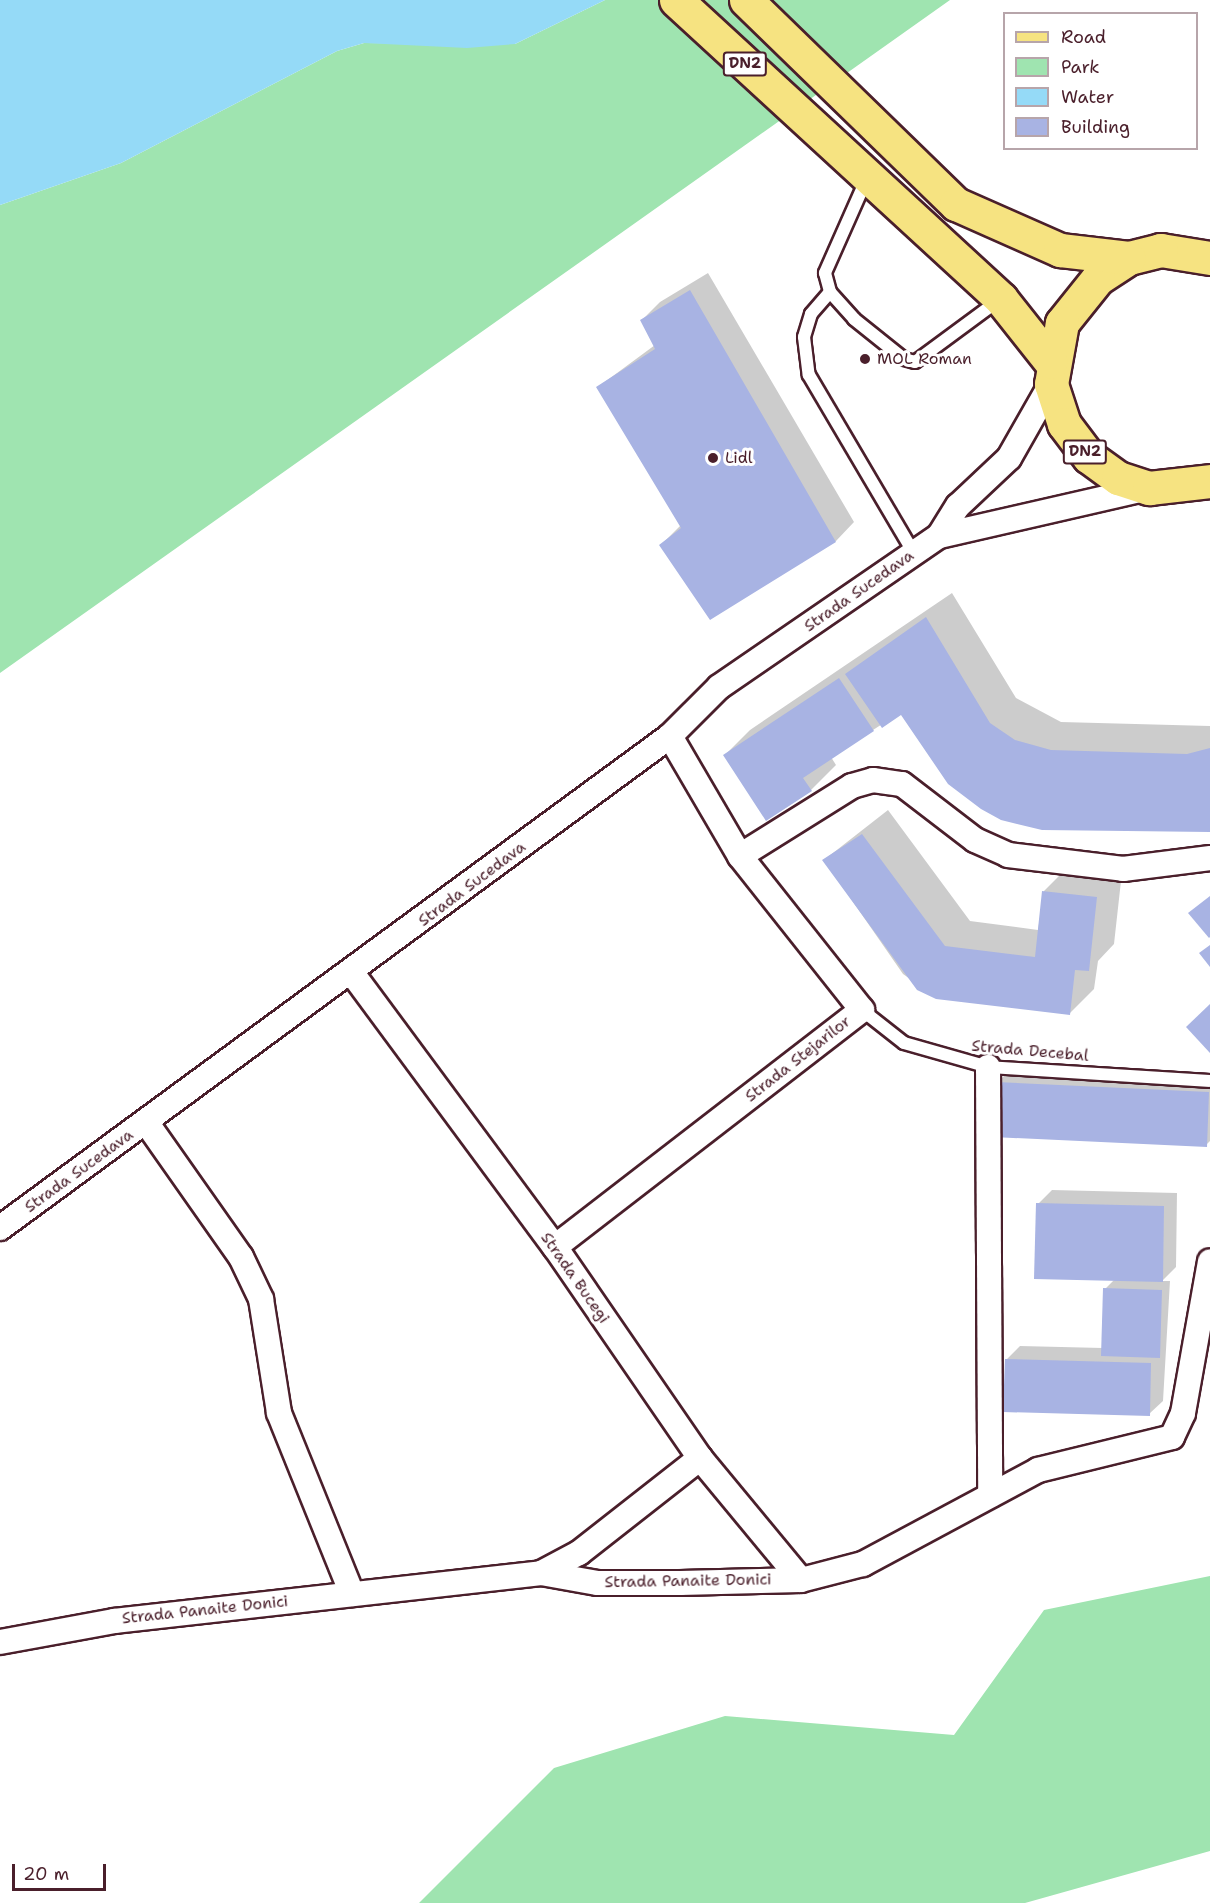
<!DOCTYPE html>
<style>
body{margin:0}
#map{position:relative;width:1210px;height:1903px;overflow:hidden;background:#fff;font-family:"Shantell Sans",sans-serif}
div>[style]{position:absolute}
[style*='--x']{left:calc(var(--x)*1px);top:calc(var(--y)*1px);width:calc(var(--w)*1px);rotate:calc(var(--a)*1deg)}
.green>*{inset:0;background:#9fe4b0}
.water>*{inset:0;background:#95daf7}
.shadow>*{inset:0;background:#0003}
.building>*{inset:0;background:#a8b3e3}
.roads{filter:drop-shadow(2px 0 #4a1f2b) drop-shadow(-2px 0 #4a1f2b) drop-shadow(0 2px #4a1f2b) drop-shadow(0 -2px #4a1f2b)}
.service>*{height:12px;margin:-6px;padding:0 6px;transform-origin:6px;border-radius:6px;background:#fff}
.minor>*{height:24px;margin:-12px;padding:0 12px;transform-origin:12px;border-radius:12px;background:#fff}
.primary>*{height:33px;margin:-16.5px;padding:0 16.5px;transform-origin:16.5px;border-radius:16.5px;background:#f6e381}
.trunk>*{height:33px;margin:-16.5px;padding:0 16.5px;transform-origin:16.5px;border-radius:16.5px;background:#f6e381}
.dots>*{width:16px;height:16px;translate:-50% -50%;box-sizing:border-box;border:3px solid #fff;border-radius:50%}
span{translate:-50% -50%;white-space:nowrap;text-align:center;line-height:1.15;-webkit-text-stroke:6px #fff;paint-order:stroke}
.shield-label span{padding:2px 4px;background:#fff;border:2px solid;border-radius:4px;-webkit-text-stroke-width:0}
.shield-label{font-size:15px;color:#4a1f2b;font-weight:700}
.poi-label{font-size:16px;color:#4a1f2b}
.left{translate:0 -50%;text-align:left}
.street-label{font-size:16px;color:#4a1f2b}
.legend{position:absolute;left:1003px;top:12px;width:195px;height:138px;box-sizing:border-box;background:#fff;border:2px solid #b7a5aa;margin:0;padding:8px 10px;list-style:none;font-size:18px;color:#4a1f2b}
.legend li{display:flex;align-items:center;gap:12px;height:30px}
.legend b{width:30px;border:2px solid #b7a5aa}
.scale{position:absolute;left:12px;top:1864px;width:94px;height:27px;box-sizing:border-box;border:3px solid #4a1f2b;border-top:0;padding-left:8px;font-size:18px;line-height:21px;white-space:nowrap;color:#4a1f2b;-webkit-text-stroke:4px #fff;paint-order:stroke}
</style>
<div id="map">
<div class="green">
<i style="clip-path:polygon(605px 0,950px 0,0 673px,0 205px,121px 163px,337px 51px,364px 43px,515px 44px)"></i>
<i style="clip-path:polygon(1210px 1576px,1210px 1851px,1025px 1903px,419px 1903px,554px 1768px,725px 1716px,954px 1735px,1044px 1610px)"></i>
</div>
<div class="water">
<i style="clip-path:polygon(0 0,605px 0,515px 44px,467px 48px,364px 43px,337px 51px,121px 163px,0 205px)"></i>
</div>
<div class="shadow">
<i style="clip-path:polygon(708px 273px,854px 522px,836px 541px,711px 618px,661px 545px,681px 525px,598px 387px,655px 345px,642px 320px,660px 302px)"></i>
<i style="clip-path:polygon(952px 593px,1016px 698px,1061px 722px,1210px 726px,1210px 830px,901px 712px,831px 757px,836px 765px,811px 790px,725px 755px,750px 730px)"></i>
<i style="clip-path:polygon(888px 810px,970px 921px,1038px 930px,1044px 891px,1069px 866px,1122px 872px,1114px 944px,1098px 961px,1094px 989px,1069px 1014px,937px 998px,903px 974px,824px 860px)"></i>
<i style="clip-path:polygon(1011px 1069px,1210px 1078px,1210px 1141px,1206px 1145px,997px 1083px)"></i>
<i style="clip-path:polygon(1052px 1190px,1177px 1193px,1176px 1267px,1162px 1281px,1170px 1281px,1163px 1401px,1149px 1414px,1006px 1360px,1020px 1346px,1103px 1348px,1105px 1289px,1114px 1280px,1038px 1204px)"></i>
</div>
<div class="building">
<i style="clip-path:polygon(690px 290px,836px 542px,710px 620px,659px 545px,681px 528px,596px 387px,655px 349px,640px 320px)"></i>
<i style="clip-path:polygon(926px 617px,990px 723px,1015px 740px,1051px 750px,1187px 754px,1210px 748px,1210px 832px,1042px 830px,1001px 820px,981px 809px,948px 784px,901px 715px,882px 728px,845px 674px)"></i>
<i style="clip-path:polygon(839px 678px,874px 731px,803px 778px,812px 791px,766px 821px,723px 755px)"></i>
<i style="clip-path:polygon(862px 834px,945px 946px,1035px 957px,1042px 891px,1097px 897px,1089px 971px,1075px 970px,1070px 1015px,936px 999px,917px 990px,822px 860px)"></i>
<i style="clip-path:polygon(1210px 896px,1210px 937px,1209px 938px,1188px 913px)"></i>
<i style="clip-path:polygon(1210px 945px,1210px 967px,1199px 953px)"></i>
<i style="clip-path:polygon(1210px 1004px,1210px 1053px,1186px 1027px)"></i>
<i style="clip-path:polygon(996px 1082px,1209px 1092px,1207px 1147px,993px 1137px)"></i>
<i style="clip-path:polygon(1036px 1203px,1164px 1206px,1163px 1282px,1034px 1279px)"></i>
<i style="clip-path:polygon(1103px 1288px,1162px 1290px,1160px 1358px,1101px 1356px)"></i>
<i style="clip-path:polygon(1005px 1359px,1151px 1363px,1150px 1416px,1003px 1412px)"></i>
</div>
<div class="roads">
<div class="service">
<i style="--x:867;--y:178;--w:104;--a:113.9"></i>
<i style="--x:825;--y:273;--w:20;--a:75"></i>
<i style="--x:830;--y:292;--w:36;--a:48"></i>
<i style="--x:854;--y:319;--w:64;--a:38.7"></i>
<i style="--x:904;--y:359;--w:11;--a:15"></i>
<i style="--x:915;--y:362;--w:104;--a:-36.4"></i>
<i style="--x:830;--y:292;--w:29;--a:131"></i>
<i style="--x:811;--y:314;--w:24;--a:107"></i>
<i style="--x:804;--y:337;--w:38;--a:83"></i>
<i style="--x:809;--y:375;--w:207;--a:59.5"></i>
<i style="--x:862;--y:1010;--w:53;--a:38.2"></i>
<i style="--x:904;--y:1043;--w:87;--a:15.9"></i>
<i style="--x:988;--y:1067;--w:222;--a:3.6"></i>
</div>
<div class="minor">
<i style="--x:939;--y:536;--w:215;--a:-12.9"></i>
<i style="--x:740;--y:856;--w:132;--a:-32"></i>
<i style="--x:852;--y:786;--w:22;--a:-16"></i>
<i style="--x:873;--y:780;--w:29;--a:8"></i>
<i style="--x:902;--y:784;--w:92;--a:37.5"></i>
<i style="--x:975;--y:840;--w:36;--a:24"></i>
<i style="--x:1008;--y:855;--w:116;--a:6.9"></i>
<i style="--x:1123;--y:869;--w:88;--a:-7.2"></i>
<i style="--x:352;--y:973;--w:341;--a:53.5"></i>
<i style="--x:555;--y:1247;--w:256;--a:55.5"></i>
<i style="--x:700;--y:1458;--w:158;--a:50.4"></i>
<i style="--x:988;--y:1067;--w:428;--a:89.7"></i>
<i style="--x:146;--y:1122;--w:165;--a:54.9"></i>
<i style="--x:241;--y:1257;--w:47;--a:64.5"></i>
<i style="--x:261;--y:1299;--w:115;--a:81"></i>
<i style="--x:279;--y:1413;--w:195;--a:68"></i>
<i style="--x:0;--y:1228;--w:831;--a:-36.29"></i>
<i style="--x:670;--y:736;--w:69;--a:-45"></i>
<i style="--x:719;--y:687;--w:267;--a:-34.5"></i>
<i style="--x:939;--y:536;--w:36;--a:-58"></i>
<i style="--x:958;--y:506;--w:70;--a:-43.3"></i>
<i style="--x:1009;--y:458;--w:85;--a:-60.4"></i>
<i style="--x:555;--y:1247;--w:388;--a:-37.7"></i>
<i style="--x:862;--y:1010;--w:196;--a:-128.4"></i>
<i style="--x:740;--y:856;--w:139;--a:-120.3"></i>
<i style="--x:541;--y:1573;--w:43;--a:-27.8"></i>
<i style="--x:579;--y:1553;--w:154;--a:-38.1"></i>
<i style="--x:0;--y:1642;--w:116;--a:-10.4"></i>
<i style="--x:114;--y:1621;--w:430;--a:-6.4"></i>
<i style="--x:541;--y:1573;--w:58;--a:10"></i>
<i style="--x:598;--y:1583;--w:82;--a:0"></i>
<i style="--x:680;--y:1583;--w:121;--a:-1.4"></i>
<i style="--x:801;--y:1580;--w:64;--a:-14.5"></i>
<i style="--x:863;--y:1564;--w:199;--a:-28.2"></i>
<i style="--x:1038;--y:1470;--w:138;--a:-13.8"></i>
<i style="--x:1172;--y:1437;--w:26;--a:-65"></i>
<i style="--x:1183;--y:1413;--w:154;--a:-79.9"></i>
</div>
<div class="primary">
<i style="--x:1210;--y:258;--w:50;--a:-170.7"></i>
<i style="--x:1161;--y:250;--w:33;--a:166"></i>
<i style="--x:1129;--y:258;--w:37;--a:147"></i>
<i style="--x:1098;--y:278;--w:58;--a:128.7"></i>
<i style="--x:1062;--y:323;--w:62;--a:100.2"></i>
<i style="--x:1051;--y:384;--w:42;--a:72"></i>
<i style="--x:1064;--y:424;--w:41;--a:52.9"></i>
<i style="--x:1089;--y:457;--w:36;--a:36"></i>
<i style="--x:1118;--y:478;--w:33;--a:18"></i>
<i style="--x:1149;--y:488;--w:61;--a:-6.5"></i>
</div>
<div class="trunk">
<i style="--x:676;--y:0;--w:442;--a:42.6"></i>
<i style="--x:1001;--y:299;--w:80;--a:51.6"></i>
<i style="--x:746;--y:0;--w:293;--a:44.2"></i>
<i style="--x:956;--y:204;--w:114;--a:23.9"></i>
<i style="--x:1060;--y:250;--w:69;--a:6.6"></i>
</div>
</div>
<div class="dots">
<i style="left:865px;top:359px;background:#4a1f2b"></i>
<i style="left:713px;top:458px;background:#4a1f2b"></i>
</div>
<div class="shield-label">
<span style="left:745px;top:64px">DN2</span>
<span style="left:1085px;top:452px">DN2</span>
</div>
<div class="poi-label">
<span class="left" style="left:877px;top:359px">MOL Roman</span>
<span class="left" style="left:725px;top:458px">Lidl</span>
</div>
<div class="street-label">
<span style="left:859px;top:591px;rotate:-35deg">Strada Sucedava</span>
<span style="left:472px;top:884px;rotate:-37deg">Strada Sucedava</span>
<span style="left:1030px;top:1051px;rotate:5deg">Strada Decebal</span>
<span style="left:798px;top:1059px;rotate:-38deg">Strada Stejarilor</span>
<span style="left:79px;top:1171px;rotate:-36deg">Strada Sucedava</span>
<span style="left:575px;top:1278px;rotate:55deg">Strada Bucegi</span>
<span style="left:688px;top:1581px;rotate:-1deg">Strada Panaite Donici</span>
<span style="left:205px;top:1610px;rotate:-6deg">Strada Panaite Donici</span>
</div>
<ul class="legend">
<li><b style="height:8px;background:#f6e381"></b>Road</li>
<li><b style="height:16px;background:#9fe4b0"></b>Park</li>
<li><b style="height:16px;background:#95daf7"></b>Water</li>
<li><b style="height:16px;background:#a8b3e3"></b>Building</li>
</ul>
<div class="scale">20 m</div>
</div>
